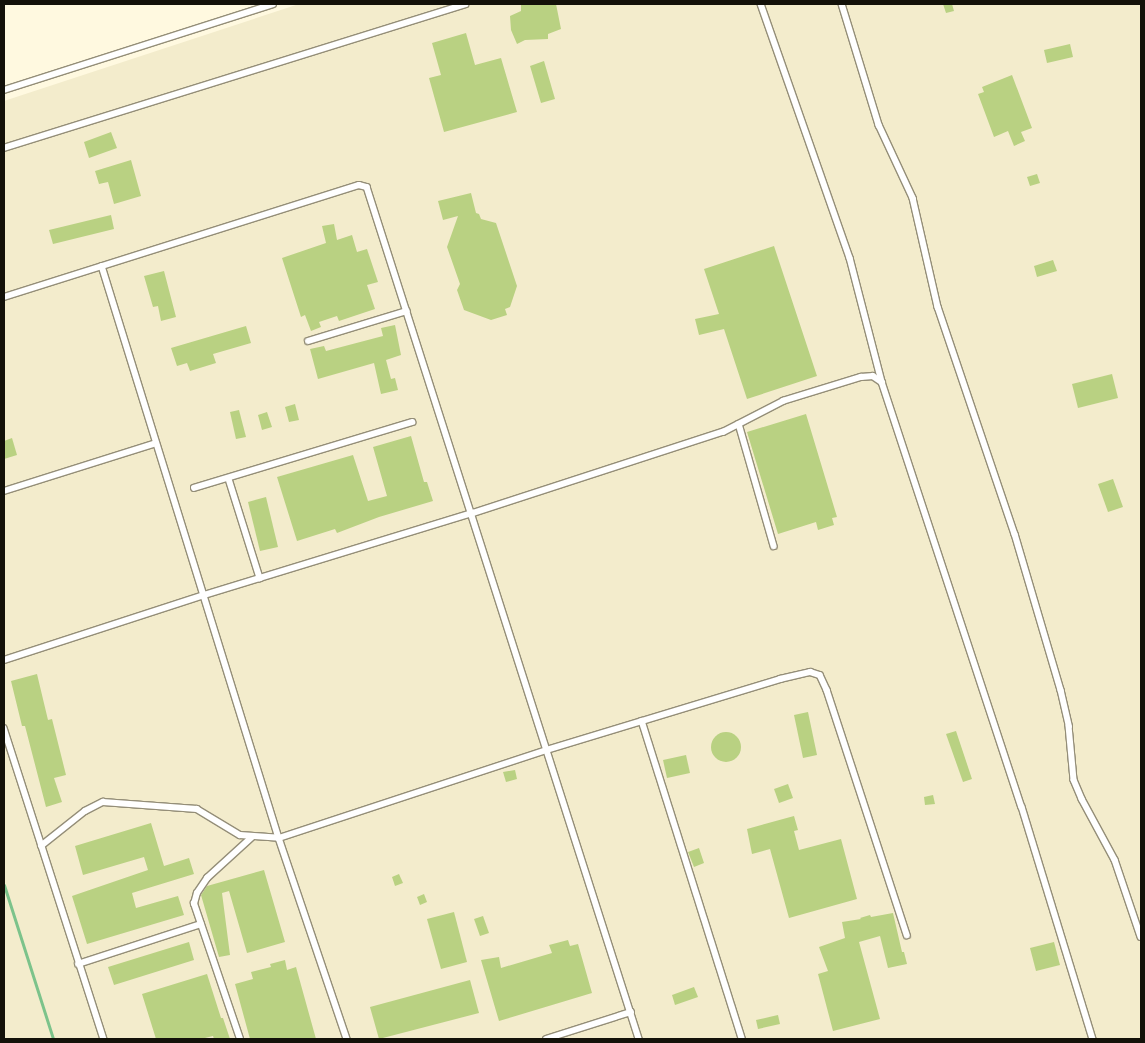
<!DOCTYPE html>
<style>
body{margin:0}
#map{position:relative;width:1145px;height:1043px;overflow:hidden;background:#fff9e0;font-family:"Varela Round",sans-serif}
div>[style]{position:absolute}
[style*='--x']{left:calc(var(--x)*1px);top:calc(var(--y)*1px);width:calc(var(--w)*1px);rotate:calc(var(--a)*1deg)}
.built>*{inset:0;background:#f3eccc}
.stream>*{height:3px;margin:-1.5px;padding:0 1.5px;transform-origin:1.5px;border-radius:1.5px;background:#7cc38b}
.building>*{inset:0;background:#b9d182}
.round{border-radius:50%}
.roads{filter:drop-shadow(1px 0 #948e78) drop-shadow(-1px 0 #948e78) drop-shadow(0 1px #948e78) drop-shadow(0 -1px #948e78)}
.service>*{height:5.5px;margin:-2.75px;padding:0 2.75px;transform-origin:2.75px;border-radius:2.75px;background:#fff}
span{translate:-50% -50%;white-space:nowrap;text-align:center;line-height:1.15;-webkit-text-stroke:4.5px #fff;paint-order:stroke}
.frame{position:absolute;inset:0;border:5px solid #131109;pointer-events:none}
</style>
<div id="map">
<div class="built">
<i style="clip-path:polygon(299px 4px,1141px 4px,1141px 1039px,4px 1039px,4px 101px)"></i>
</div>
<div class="stream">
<i style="--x:4;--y:885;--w:162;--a:72.3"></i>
</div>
<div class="building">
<i style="clip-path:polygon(521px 4px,556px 4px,561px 29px,548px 34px,548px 39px,525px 40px,517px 44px,511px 30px,510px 16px,521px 11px)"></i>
<i style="clip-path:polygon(943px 4px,952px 4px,954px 11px,946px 13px)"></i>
<i style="clip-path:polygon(466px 33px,475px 65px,501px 58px,517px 112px,444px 132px,429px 78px,441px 75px,432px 43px)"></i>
<i style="clip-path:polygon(1070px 44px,1073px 57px,1047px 63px,1044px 50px)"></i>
<i style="clip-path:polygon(544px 61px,555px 99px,541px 103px,530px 66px)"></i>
<i style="clip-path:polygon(1012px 75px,1032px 128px,1021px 132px,1025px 141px,1014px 146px,1008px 131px,994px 137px,978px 94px,984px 92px,982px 87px)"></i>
<i style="clip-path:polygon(111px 132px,117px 148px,89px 158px,84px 142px)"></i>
<i style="clip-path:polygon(131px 160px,141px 196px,114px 204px,108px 182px,99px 184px,95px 171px)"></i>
<i style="clip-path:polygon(1037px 174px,1040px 183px,1030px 186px,1027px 177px)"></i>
<i style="clip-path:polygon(471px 193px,476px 213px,479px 214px,481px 219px,496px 223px,517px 286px,510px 307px,505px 309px,507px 315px,491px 320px,464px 310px,457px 290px,460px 284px,447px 247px,458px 216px,443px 220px,438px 201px)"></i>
<i style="clip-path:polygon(111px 215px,114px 229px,53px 244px,49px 230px)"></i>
<i style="clip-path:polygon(334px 224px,337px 240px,352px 235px,357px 252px,367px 249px,378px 282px,367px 285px,375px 309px,339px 321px,337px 316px,319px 322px,321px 327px,311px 331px,305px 315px,301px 317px,282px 258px,326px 243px,322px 226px)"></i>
<i style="clip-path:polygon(774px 246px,817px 376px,747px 399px,724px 329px,699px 335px,695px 319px,719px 314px,704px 269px)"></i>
<i style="clip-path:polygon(1053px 260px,1057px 271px,1037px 277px,1034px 266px)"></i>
<i style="clip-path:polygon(164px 271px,176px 317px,161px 321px,158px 306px,153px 307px,144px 276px)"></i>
<i style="clip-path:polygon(395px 325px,401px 355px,386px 360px,391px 379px,395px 378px,398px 390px,381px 394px,374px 363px,318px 379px,310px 349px,324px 346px,326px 351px,383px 336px,381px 328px)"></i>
<i style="clip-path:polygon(246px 326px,251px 343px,213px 354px,216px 363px,190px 371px,187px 363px,177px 366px,171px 348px)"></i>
<i style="clip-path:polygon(1112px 374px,1118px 398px,1078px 408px,1072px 384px)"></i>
<i style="clip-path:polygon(295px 404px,299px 420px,289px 422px,285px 407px)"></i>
<i style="clip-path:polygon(239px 410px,246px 437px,236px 439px,230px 412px)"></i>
<i style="clip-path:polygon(267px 412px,272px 427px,262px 430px,258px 415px)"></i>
<i style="clip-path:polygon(806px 414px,837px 517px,832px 518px,834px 525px,818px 530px,816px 522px,778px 534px,747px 432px)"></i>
<i style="clip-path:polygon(411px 436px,424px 482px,427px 482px,433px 501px,379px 517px,337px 533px,335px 529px,297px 541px,277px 477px,353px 455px,368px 501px,387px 496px,373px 447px)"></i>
<i style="clip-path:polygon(12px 438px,17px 455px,4px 459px,4px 441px)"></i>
<i style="clip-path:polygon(1113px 479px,1123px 507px,1108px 512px,1098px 484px)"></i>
<i style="clip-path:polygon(266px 497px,278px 547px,260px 551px,248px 502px)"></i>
<i style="clip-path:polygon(37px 674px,48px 720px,52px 719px,66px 775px,54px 778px,62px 802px,46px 807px,25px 726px,22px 726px,11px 681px)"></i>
<i style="clip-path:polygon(808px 712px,817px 755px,803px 758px,794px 715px)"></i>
<i style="clip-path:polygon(956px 731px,972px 779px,963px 782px,946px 734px)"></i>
<i class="round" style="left:711px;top:732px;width:30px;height:30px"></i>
<i style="clip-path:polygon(686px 755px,690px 773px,667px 778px,663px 760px)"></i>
<i style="clip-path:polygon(515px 770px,517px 779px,506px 782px,503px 772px)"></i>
<i style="clip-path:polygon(788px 784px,793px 798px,779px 803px,774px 789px)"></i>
<i style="clip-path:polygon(933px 795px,935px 804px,925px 805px,924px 797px)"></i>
<i style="clip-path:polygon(794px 816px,798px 830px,794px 831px,799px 850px,841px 839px,857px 899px,789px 918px,770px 849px,752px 854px,747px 829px)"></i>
<i style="clip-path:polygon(151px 823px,164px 866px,189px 858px,194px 874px,132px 893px,136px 908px,178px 896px,184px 915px,87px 944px,72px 896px,148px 870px,144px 857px,83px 875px,75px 846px)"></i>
<i style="clip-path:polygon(699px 848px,704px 863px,694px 867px,688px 852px)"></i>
<i style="clip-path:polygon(264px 870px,285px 942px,247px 953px,229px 891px,222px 893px,230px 955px,219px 957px,201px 895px,207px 886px)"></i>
<i style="clip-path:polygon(399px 874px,403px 883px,395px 886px,392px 877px)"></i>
<i style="clip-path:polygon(424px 894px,427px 902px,420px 905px,417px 897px)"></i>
<i style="clip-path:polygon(454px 912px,467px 962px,441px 969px,427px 919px)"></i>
<i style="clip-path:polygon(893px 913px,902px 952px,904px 952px,907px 964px,888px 968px,880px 936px,859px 942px,880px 1019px,833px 1031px,818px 974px,828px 971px,819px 947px,845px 938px,842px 922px,861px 919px,860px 918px,870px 915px,871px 917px)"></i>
<i style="clip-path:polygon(483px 916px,489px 933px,480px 936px,474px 919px)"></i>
<i style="clip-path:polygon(568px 940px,570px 946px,578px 944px,592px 993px,499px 1021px,481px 960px,499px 957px,501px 968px,552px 953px,549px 945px)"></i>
<i style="clip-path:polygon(189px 942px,194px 960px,114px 985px,108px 967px)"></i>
<i style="clip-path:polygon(1054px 942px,1060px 965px,1036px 971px,1030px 948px)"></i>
<i style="clip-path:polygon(285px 960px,287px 970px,296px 967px,316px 1039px,250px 1039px,235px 984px,253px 979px,251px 972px,271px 967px,270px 964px)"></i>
<i style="clip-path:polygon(207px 974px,221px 1018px,223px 1018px,230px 1039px,214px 1039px,213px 1036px,201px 1039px,156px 1039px,142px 994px)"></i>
<i style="clip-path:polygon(470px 980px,479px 1013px,379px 1039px,370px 1007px)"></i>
<i style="clip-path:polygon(694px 987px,698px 997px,675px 1005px,672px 995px)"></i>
<i style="clip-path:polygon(778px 1015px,780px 1024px,758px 1029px,756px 1020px)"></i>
</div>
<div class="roads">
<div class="service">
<i style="--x:761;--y:4;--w:269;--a:70.7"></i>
<i style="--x:850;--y:258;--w:128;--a:75.5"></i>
<i style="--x:882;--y:382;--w:447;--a:71.8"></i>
<i style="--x:1022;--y:807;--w:243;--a:73"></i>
<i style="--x:842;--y:4;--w:127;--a:73"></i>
<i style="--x:879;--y:125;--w:81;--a:65"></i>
<i style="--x:913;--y:198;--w:112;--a:77.1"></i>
<i style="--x:938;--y:307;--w:240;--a:71.3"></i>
<i style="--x:1015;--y:534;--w:163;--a:73.6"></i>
<i style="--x:1061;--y:690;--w:37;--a:77"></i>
<i style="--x:1069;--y:726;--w:54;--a:84.7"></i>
<i style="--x:1074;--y:780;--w:21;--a:67"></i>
<i style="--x:1082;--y:799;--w:69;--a:61.6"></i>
<i style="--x:1115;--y:860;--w:81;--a:71.3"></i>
<i style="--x:4;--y:90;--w:282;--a:-17.7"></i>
<i style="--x:4;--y:148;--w:483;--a:-17.3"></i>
<i style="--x:102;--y:266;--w:599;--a:72.81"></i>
<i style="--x:279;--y:838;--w:212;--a:71.3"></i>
<i style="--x:4;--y:297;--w:372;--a:-17.5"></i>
<i style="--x:359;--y:185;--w:8;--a:14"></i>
<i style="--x:367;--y:187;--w:894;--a:72.29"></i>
<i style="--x:308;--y:341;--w:103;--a:-16.9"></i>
<i style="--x:739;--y:424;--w:127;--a:74"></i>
<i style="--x:229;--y:479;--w:104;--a:72.6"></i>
<i style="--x:194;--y:488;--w:228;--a:-16.8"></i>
<i style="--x:4;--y:491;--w:159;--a:-17.5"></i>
<i style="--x:4;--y:660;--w:210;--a:-18"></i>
<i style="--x:204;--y:595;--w:281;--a:-17"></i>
<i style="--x:473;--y:513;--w:263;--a:-18"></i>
<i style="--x:723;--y:432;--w:68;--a:-27.3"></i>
<i style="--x:783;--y:401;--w:82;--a:-17.1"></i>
<i style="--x:861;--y:377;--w:12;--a:-5"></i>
<i style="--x:873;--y:376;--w:11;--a:34"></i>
<i style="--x:642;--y:721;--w:333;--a:72.5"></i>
<i style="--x:4;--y:728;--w:327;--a:72.2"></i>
<i style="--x:41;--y:846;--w:56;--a:-38.5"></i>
<i style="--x:85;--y:811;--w:20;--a:-27"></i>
<i style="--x:103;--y:802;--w:94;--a:4.3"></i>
<i style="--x:197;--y:809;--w:50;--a:31.2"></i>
<i style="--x:240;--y:835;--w:39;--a:4"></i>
<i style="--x:279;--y:838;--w:282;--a:-18.2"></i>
<i style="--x:547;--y:750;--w:244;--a:-16.9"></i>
<i style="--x:780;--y:679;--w:31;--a:-13"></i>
<i style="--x:810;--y:672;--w:10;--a:17"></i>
<i style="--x:820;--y:675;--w:17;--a:65"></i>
<i style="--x:827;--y:690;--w:258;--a:71.9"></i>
<i style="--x:78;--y:964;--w:129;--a:-18"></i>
<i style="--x:240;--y:1039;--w:143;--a:-108.8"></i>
<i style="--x:194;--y:904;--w:11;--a:-75"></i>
<i style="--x:197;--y:893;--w:18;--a:-56"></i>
<i style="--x:207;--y:878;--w:61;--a:-42.3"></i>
<i style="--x:546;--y:1039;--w:89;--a:-17.6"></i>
</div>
</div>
<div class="frame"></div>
</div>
